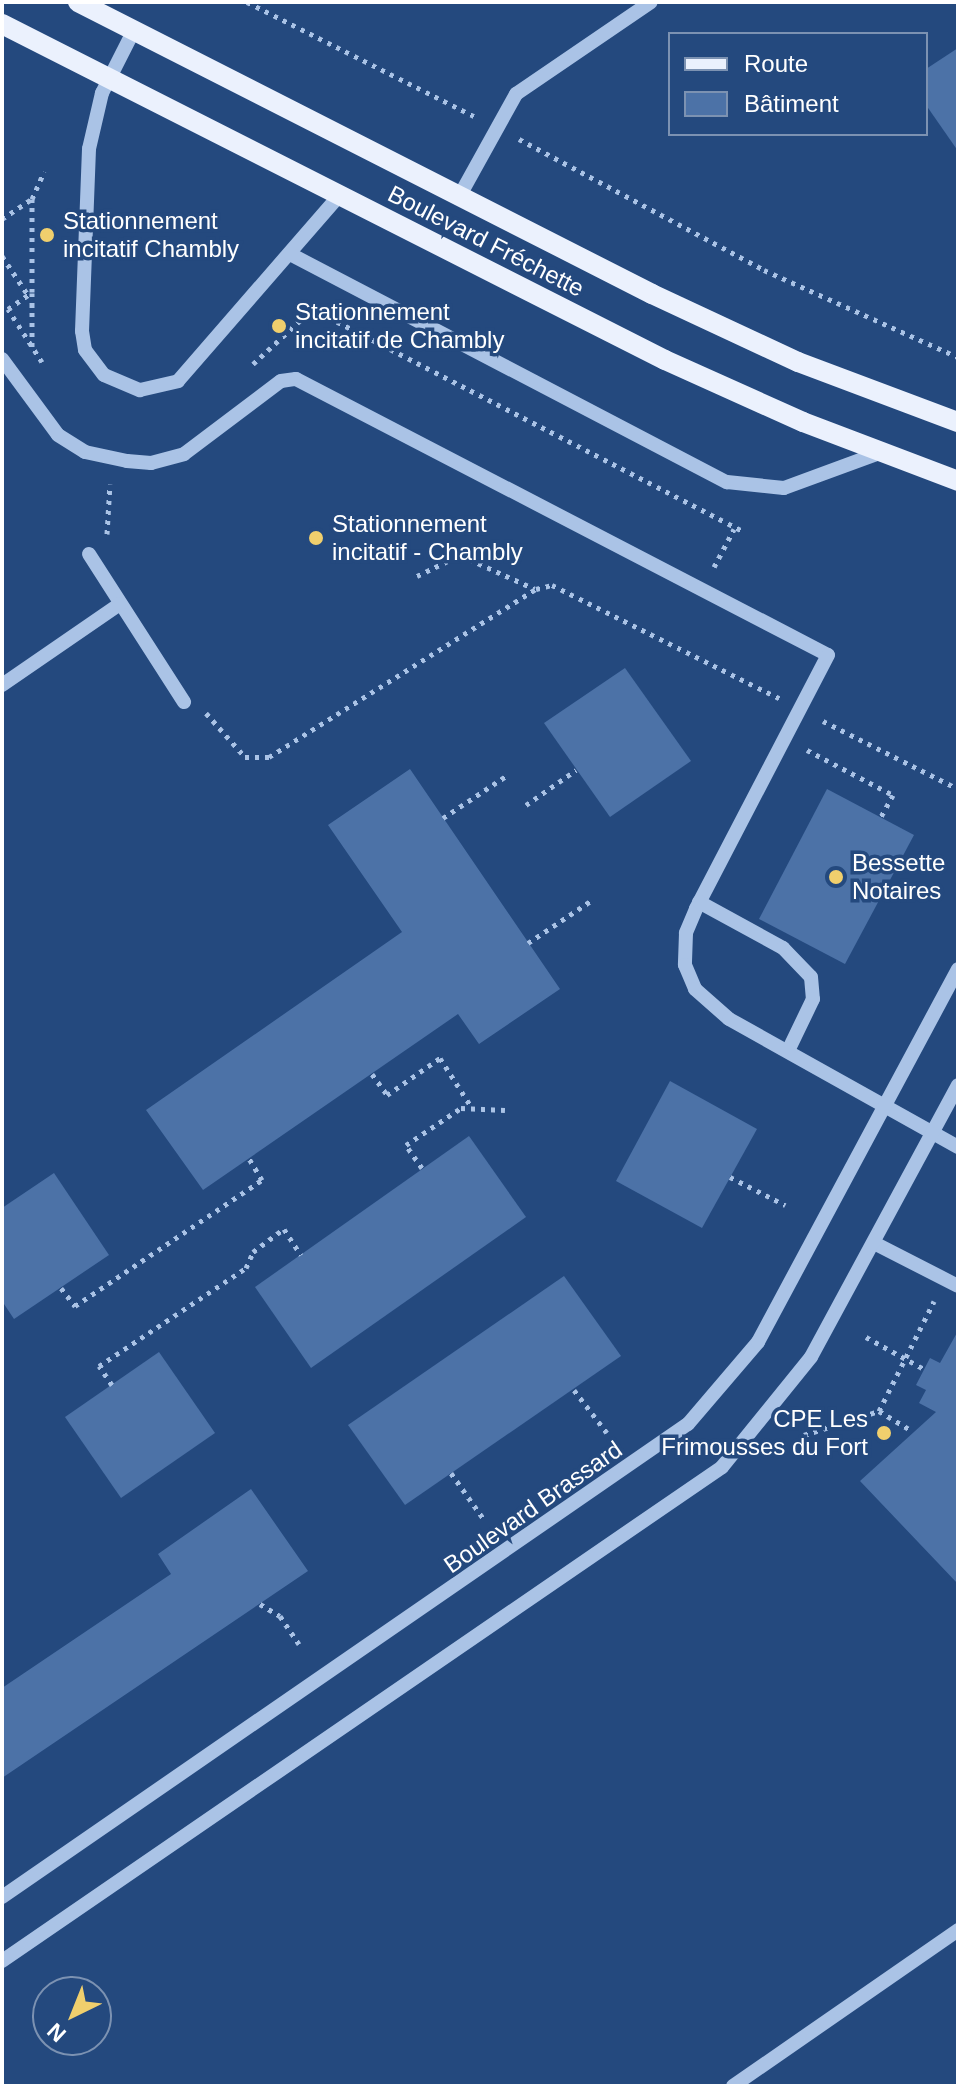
<!DOCTYPE html>
<meta charset="utf-8">
<style>
body{margin:0}
#map{position:relative;width:960px;height:2088px;overflow:hidden;background:#24497e;font-family:Arial,sans-serif}
div>[style]{position:absolute}
[style*='--x']{left:calc(var(--x)*1px);top:calc(var(--y)*1px);width:calc(var(--w)*1px);rotate:calc(var(--a)*1deg)}
.building>*{inset:0;background:#4c72a7}
.path>*{height:5px;margin-top:-2.5px;transform-origin:0;background:repeating-linear-gradient(90deg,#aac3e6 0 4px,transparent 0 10px)}
.minor>*{height:14px;margin:-7px;padding:0 7px;transform-origin:7px;border-radius:7px;background:#aac3e6}
.major>*{height:20px;margin:-10px;padding:0 10px;transform-origin:10px;border-radius:10px;background:#ebf1fd}
.dots>*{width:22px;height:22px;translate:-50% -50%;box-sizing:border-box;border:4px solid #24497e;border-radius:50%}
span{translate:-50% -50%;white-space:nowrap;text-align:center;line-height:1.15;-webkit-text-stroke:7px #24497e;paint-order:stroke}
.poi-label{font-size:24px;color:#fff}
.left{translate:0 -50%;text-align:left}
.right{translate:-100% -50%;text-align:right}
.street-label{font-size:24px;color:#fff}
.frame{position:absolute;inset:0;border:4px solid #fff;pointer-events:none}
.legend{position:absolute;left:668px;top:32px;width:260px;height:104px;box-sizing:border-box;background:#24497e;border:2px solid #7c92b2;margin:0;padding:10px 14px;list-style:none;font-size:24px;color:#fff}
.legend li{display:flex;align-items:center;gap:16px;height:40px}
.legend b{width:40px;border:2px solid #7c92b2}
.north{position:absolute;left:32px;top:1976px;width:80px;height:80px;box-sizing:border-box;background:#24497e;border:2px solid #7c92b2;border-radius:50%;rotate:223deg;font-size:22px;font-weight:700;line-height:32px;text-align:center;color:#fff}
.north::after{content:'';display:block;margin:auto;width:28px;height:36px;background:#f0cf6d;clip-path:polygon(50% 0,100% 100%,50% 72%,0 100%)}
</style>
<div id="map">
<div class="building">
<i style="clip-path:polygon(958px 48px,958px 151px,926px 105px,926px 69px)"></i>
<i style="clip-path:polygon(625px 668px,691px 761px,610px 817px,544px 723px)"></i>
<i style="clip-path:polygon(410px 769px,560px 989px,479px 1044px,458px 1014px,203px 1190px,146px 1110px,402px 932px,328px 825px)"></i>
<i style="clip-path:polygon(827px 789px,914px 835px,845px 964px,759px 919px)"></i>
<i style="clip-path:polygon(670px 1081px,757px 1129px,702px 1228px,616px 1181px)"></i>
<i style="clip-path:polygon(469px 1136px,526px 1217px,311px 1368px,255px 1287px)"></i>
<i style="clip-path:polygon(54px 1173px,109px 1255px,14px 1319px,2px 1301px,2px 1208px)"></i>
<i style="clip-path:polygon(564px 1276px,621px 1356px,405px 1505px,348px 1425px)"></i>
<i style="clip-path:polygon(958px 1331px,958px 1584px,860px 1481px,936px 1412px,919px 1403px,926px 1390px,916px 1385px,930px 1358px,940px 1363px)"></i>
<i style="clip-path:polygon(159px 1352px,215px 1433px,121px 1498px,65px 1417px)"></i>
<i style="clip-path:polygon(251px 1489px,308px 1571px,2px 1778px,2px 1688px,171px 1574px,158px 1554px)"></i>
</div>
<div class="path">
<i style="--x:247;--y:2;--w:254;--a:26.7"></i>
<i style="--x:519;--y:139;--w:278;--a:28.1"></i>
<i style="--x:764;--y:270;--w:213;--a:24.2"></i>
<i style="--x:2;--y:219;--w:36;--a:-34"></i>
<i style="--x:2;--y:256;--w:47;--a:56.3"></i>
<i style="--x:32;--y:293;--w:54;--a:90"></i>
<i style="--x:42;--y:362;--w:63;--a:-122.7"></i>
<i style="--x:8;--y:309;--w:29;--a:-35"></i>
<i style="--x:32;--y:292;--w:93;--a:-90"></i>
<i style="--x:32;--y:199;--w:30;--a:-66"></i>
<i style="--x:253;--y:364;--w:69;--a:-42.7"></i>
<i style="--x:304;--y:317;--w:24;--a:0"></i>
<i style="--x:328;--y:317;--w:466;--a:27.3"></i>
<i style="--x:107;--y:534;--w:50;--a:-86.6"></i>
<i style="--x:714;--y:567;--w:43;--a:-62.2"></i>
<i style="--x:417;--y:576;--w:48;--a:-26"></i>
<i style="--x:460;--y:555;--w:82;--a:24.4"></i>
<i style="--x:206;--y:713;--w:59;--a:48.4"></i>
<i style="--x:245;--y:757;--w:24;--a:0"></i>
<i style="--x:269;--y:757;--w:315;--a:-32.2"></i>
<i style="--x:536;--y:589;--w:16;--a:-14"></i>
<i style="--x:552;--y:585;--w:254;--a:26.5"></i>
<i style="--x:823;--y:721;--w:151;--a:26.7"></i>
<i style="--x:807;--y:750;--w:97;--a:27.6"></i>
<i style="--x:893;--y:795;--w:25;--a:119"></i>
<i style="--x:526;--y:805;--w:61;--a:-35"></i>
<i style="--x:443;--y:818;--w:76;--a:-33.7"></i>
<i style="--x:528;--y:943;--w:77;--a:-33.9"></i>
<i style="--x:372;--y:1074;--w:26;--a:54"></i>
<i style="--x:387;--y:1095;--w:65;--a:-34.9"></i>
<i style="--x:440;--y:1058;--w:59;--a:57.4"></i>
<i style="--x:422;--y:1168;--w:28;--a:-125"></i>
<i style="--x:406;--y:1145;--w:66;--a:-33.9"></i>
<i style="--x:461;--y:1108;--w:44;--a:2.6"></i>
<i style="--x:730;--y:1177;--w:62;--a:27"></i>
<i style="--x:61;--y:1288;--w:23;--a:52"></i>
<i style="--x:75;--y:1306;--w:225;--a:-34"></i>
<i style="--x:262;--y:1180;--w:26;--a:-121"></i>
<i style="--x:866;--y:1337;--w:66;--a:28.9"></i>
<i style="--x:112;--y:1385;--w:23;--a:-124"></i>
<i style="--x:99;--y:1366;--w:177;--a:-33.7"></i>
<i style="--x:246;--y:1268;--w:17;--a:-66"></i>
<i style="--x:253;--y:1252;--w:39;--a:-37"></i>
<i style="--x:284;--y:1229;--w:31;--a:57"></i>
<i style="--x:574;--y:1390;--w:54;--a:52.5"></i>
<i style="--x:879;--y:1411;--w:39;--a:31"></i>
<i style="--x:804;--y:1435;--w:79;--a:-17.7"></i>
<i style="--x:879;--y:1411;--w:123;--a:-63.4"></i>
<i style="--x:451;--y:1473;--w:55;--a:54.6"></i>
<i style="--x:260;--y:1604;--w:23;--a:31"></i>
<i style="--x:280;--y:1616;--w:34;--a:56"></i>
</div>
<div class="minor">
<i style="--x:134;--y:30;--w:71;--a:116.9"></i>
<i style="--x:102;--y:93;--w:57;--a:103.1"></i>
<i style="--x:89;--y:149;--w:182;--a:92.2"></i>
<i style="--x:82;--y:331;--w:19;--a:81"></i>
<i style="--x:85;--y:350;--w:31;--a:53"></i>
<i style="--x:104;--y:375;--w:39;--a:23"></i>
<i style="--x:140;--y:390;--w:39;--a:-13"></i>
<i style="--x:178;--y:381;--w:245;--a:-49"></i>
<i style="--x:459;--y:197;--w:118;--a:-61"></i>
<i style="--x:516;--y:94;--w:163;--a:-34.3"></i>
<i style="--x:290;--y:254;--w:493;--a:27.6"></i>
<i style="--x:727;--y:482;--w:57;--a:6"></i>
<i style="--x:784;--y:488;--w:104;--a:-20.2"></i>
<i style="--x:2;--y:359;--w:94;--a:53.6"></i>
<i style="--x:58;--y:435;--w:32;--a:32"></i>
<i style="--x:85;--y:452;--w:43;--a:12.1"></i>
<i style="--x:127;--y:461;--w:24;--a:5"></i>
<i style="--x:151;--y:463;--w:34;--a:-15"></i>
<i style="--x:184;--y:454;--w:121;--a:-37"></i>
<i style="--x:281;--y:381;--w:15;--a:-8"></i>
<i style="--x:296;--y:379;--w:599;--a:27.42"></i>
<i style="--x:828;--y:655;--w:286;--a:117.5"></i>
<i style="--x:696;--y:909;--w:26;--a:113"></i>
<i style="--x:686;--y:933;--w:32;--a:92"></i>
<i style="--x:685;--y:965;--w:26;--a:67"></i>
<i style="--x:695;--y:989;--w:45;--a:41.4"></i>
<i style="--x:729;--y:1019;--w:262;--a:29.2"></i>
<i style="--x:89;--y:554;--w:176;--a:57.3"></i>
<i style="--x:2;--y:685;--w:143;--a:-34.5"></i>
<i style="--x:699;--y:902;--w:96;--a:28.7"></i>
<i style="--x:783;--y:948;--w:40;--a:46"></i>
<i style="--x:811;--y:977;--w:22;--a:85"></i>
<i style="--x:813;--y:999;--w:58;--a:115.7"></i>
<i style="--x:874;--y:1243;--w:94;--a:27.1"></i>
<i style="--x:2;--y:1897;--w:833;--a:-34.59"></i>
<i style="--x:688;--y:1424;--w:108;--a:-49.5"></i>
<i style="--x:758;--y:1342;--w:423;--a:-61.8"></i>
<i style="--x:2;--y:1961;--w:873;--a:-34.45"></i>
<i style="--x:722;--y:1467;--w:141;--a:-51"></i>
<i style="--x:811;--y:1357;--w:309;--a:-61.6"></i>
<i style="--x:733;--y:2086;--w:274;--a:-34.7"></i>
</div>
<div class="major">
<i style="--x:78;--y:2;--w:644;--a:26.96"></i>
<i style="--x:652;--y:294;--w:161;--a:25"></i>
<i style="--x:798;--y:362;--w:171;--a:20.6"></i>
<i style="--x:2;--y:24;--w:743;--a:26.88"></i>
<i style="--x:665;--y:360;--w:151;--a:24.2"></i>
<i style="--x:803;--y:422;--w:166;--a:20.8"></i>
</div>
<div class="dots">
<i style="left:47px;top:235px;background:#f0cf6d"></i>
<i style="left:279px;top:326px;background:#f0cf6d"></i>
<i style="left:316px;top:538px;background:#f0cf6d"></i>
<i style="left:836px;top:877px;background:#f0cf6d"></i>
<i style="left:884px;top:1433px;background:#f0cf6d"></i>
</div>
<div class="poi-label">
<span class="left" style="left:63px;top:235px">Stationnement<br>incitatif Chambly</span>
<span class="left" style="left:295px;top:326px">Stationnement<br>incitatif de Chambly</span>
<span class="left" style="left:332px;top:538px">Stationnement<br>incitatif - Chambly</span>
<span class="left" style="left:852px;top:877px">Bessette<br>Notaires</span>
<span class="right" style="left:868px;top:1433px">CPE Les<br>Frimousses du Fort</span>
</div>
<div class="street-label">
<span style="left:486px;top:241px;rotate:27deg">Boulevard Fréchette</span>
<span style="left:533px;top:1507px;rotate:-35deg">Boulevard Brassard</span>
</div>
<div class="frame"></div>
<ul class="legend">
<li><b style="height:10px;background:#ebf1fd"></b>Route</li>
<li><b style="height:22px;background:#4c72a7"></b>Bâtiment</li>
</ul>
<div class="north">N</div>
</div>
